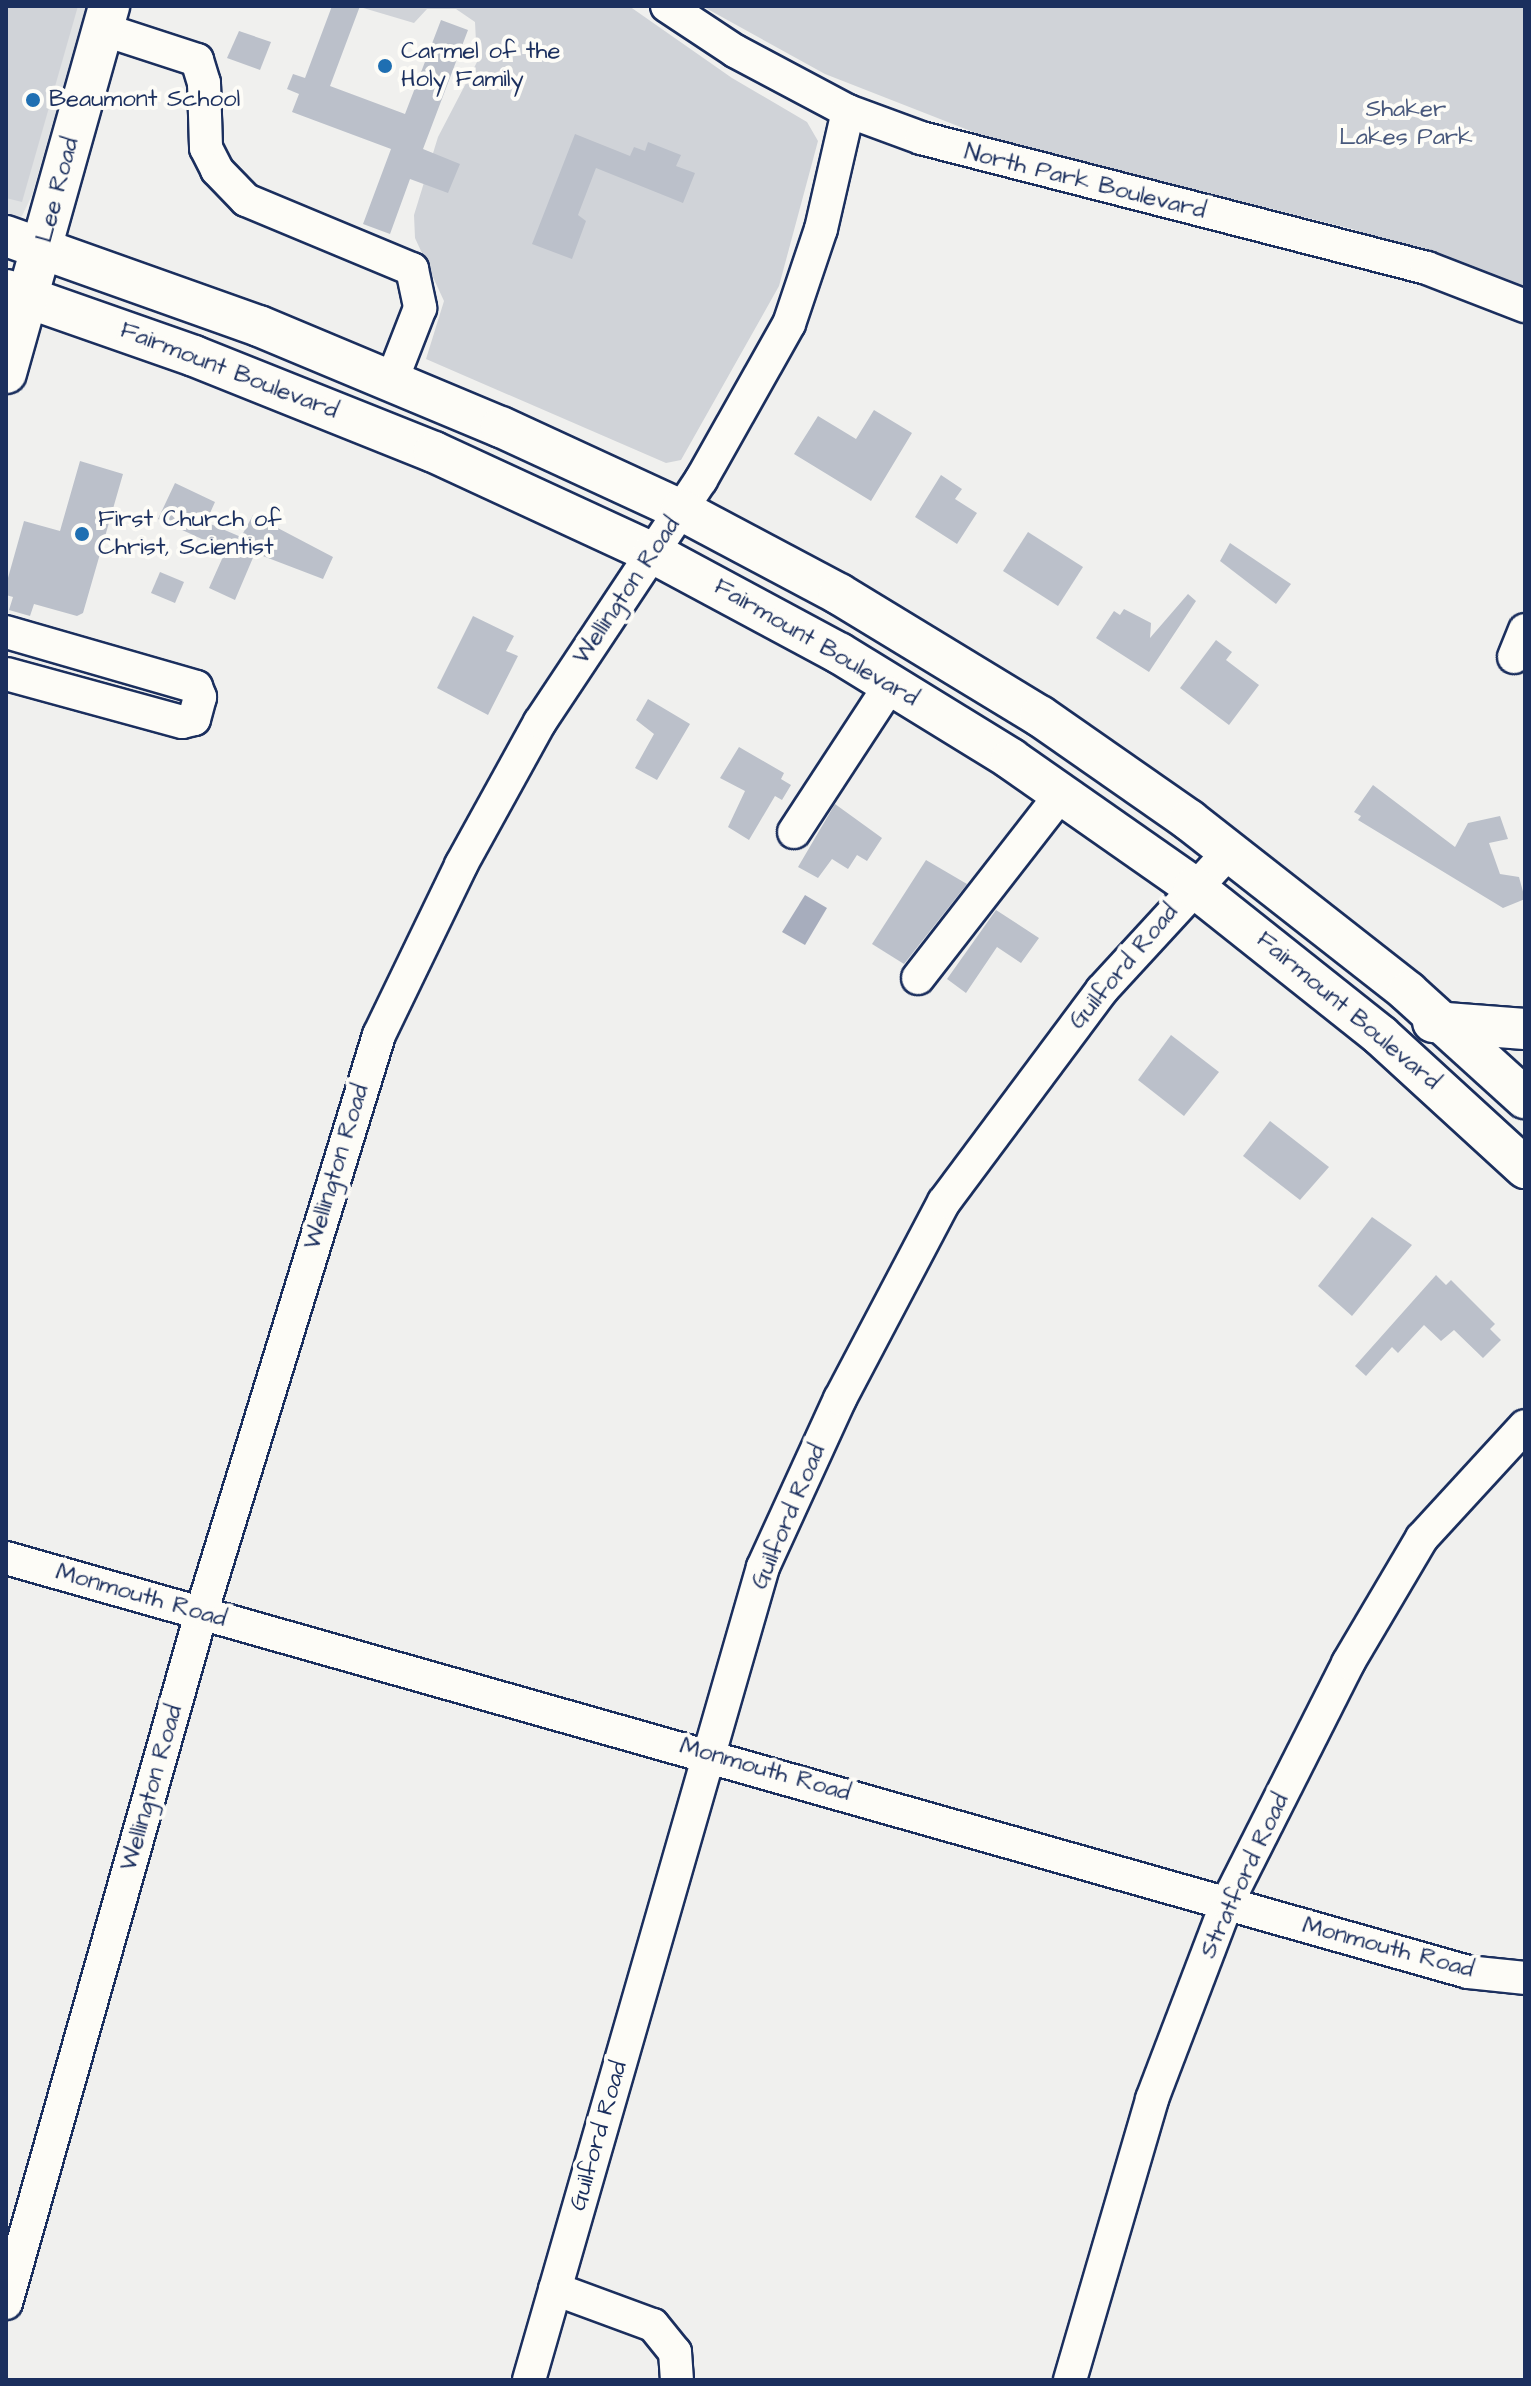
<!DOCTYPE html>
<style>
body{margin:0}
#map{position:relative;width:1531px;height:2386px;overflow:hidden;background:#f0f0ee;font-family:"Architects Daughter",sans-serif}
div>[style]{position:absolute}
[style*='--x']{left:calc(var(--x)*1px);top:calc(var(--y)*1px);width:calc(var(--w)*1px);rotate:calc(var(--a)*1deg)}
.built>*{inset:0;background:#e0e2e3}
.green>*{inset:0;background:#d0d3d8}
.water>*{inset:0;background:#a7adbd}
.building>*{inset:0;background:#bbc0ca}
.roads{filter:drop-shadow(2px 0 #1b2f5e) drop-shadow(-2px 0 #1b2f5e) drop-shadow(0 2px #1b2f5e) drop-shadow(0 -2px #1b2f5e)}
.minor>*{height:32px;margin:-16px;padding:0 16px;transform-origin:16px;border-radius:16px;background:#fdfcf7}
.major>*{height:40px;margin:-20px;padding:0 20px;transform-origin:20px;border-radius:20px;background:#fdfcf7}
.dots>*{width:22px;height:22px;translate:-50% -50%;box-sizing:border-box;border:4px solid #fdfcf7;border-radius:50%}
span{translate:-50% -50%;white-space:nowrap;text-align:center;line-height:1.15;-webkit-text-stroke:8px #fdfcf7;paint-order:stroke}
.poi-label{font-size:24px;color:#1b2f5e}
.left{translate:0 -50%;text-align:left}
.park-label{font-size:24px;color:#48587c}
.street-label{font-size:24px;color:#1b2f5e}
.frame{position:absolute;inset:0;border:8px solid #1b2f5e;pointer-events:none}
</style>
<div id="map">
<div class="built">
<i style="clip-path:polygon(6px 6px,86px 6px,32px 195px,22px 216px,11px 221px,6px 219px)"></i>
</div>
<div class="green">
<i style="clip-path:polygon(6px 6px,78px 6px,22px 202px,6px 198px)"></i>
<i style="clip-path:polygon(629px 6px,732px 78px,807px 122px,818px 141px,779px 286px,681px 460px,666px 463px,426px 359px,444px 301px,415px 238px,414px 215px,438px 137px,477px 62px,475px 22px,456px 9px,427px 9px,414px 23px,360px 7px)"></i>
<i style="clip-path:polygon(702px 6px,1525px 6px,1525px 287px,1352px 229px,986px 137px,825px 74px)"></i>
</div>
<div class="water">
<i style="clip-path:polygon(805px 895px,827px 908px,805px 945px,782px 932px)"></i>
</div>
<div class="building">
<i style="clip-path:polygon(332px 6px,360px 6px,330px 86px,405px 114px,441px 20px,468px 30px,423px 149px,460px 164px,448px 193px,410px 179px,390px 234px,363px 224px,391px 149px,292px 112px,299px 94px,287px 89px,293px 74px,305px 78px)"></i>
<i style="clip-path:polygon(239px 31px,271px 42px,260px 70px,227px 58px)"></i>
<i style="clip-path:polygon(575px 134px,630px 156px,634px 147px,645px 151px,648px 142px,681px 155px,676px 166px,695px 173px,683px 203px,596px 168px,578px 215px,586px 221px,572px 259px,532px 244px)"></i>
<i style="clip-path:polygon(874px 410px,912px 433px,871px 501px,794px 454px,818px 416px,856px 439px)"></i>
<i style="clip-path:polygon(80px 461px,123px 474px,83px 613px,77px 616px,34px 604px,30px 616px,9px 610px,13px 597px,6px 595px,6px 585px,24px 521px,60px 531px)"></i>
<i style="clip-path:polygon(941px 475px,962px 489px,955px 499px,977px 513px,957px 544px,915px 517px)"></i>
<i style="clip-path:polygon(175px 483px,215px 502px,206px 522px,241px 537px,253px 515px,333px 557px,323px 579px,255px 553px,235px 600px,209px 588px,226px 550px,158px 519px)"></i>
<i style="clip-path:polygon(1028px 532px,1083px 567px,1058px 606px,1003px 571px)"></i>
<i style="clip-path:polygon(1230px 543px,1291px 584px,1276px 604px,1220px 561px)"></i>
<i style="clip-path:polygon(160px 572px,184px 582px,175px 603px,151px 593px)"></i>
<i style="clip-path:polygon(1188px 594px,1196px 601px,1149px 672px,1096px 638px,1114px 611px,1120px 615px,1124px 609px,1151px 623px,1150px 638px)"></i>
<i style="clip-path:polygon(473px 616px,514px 636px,506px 651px,518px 656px,488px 715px,437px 688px)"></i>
<i style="clip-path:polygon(1216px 640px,1232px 652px,1226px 660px,1259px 685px,1229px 725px,1180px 688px)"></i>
<i style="clip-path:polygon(648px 699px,690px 724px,657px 780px,635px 768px,654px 734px,636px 720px)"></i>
<i style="clip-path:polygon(739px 747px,784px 773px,781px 779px,791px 785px,782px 800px,775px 796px,749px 840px,728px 827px,745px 791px,720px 778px)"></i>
<i style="clip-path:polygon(1373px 785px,1455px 847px,1468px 823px,1500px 816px,1508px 839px,1489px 843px,1500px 874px,1519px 877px,1525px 899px,1503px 908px,1358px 820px,1361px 816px,1354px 812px)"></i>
<i style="clip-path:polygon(835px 804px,882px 838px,867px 861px,857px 855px,848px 869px,832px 859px,818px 878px,798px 867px)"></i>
<i style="clip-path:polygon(926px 860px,967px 884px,904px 964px,872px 944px)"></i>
<i style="clip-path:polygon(996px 910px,1039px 938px,1021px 963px,997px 947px,966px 993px,947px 979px)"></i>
<i style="clip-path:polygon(1171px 1035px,1219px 1072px,1184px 1116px,1138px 1080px)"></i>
<i style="clip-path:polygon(1270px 1121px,1329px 1167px,1300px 1200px,1243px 1156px)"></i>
<i style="clip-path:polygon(1372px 1217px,1412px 1245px,1352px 1316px,1318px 1286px)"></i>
<i style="clip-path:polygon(1436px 1275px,1446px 1285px,1451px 1280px,1495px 1324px,1490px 1329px,1501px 1340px,1483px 1358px,1454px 1330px,1441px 1341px,1424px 1325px,1398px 1353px,1392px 1347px,1366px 1376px,1355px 1366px)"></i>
</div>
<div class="roads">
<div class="minor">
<i style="--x:667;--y:6;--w:82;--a:33.5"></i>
<i style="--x:735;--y:51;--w:128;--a:28"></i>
<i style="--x:848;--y:111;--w:78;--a:20.3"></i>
<i style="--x:921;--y:138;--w:522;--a:14.41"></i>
<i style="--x:1427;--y:268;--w:105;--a:21.2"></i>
<i style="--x:102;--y:29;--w:100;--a:18.1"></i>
<i style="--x:197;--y:60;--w:24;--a:73"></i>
<i style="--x:204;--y:83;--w:65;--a:88.2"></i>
<i style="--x:206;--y:148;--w:25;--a:63"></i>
<i style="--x:217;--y:170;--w:42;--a:46"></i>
<i style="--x:246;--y:200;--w:180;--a:22.6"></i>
<i style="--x:412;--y:269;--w:40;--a:78"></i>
<i style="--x:420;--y:308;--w:77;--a:111.3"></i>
<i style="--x:6;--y:632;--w:198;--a:16.1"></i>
<i style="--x:196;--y:687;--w:11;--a:68"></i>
<i style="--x:200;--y:697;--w:23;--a:105"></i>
<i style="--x:194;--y:719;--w:12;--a:166"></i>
<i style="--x:182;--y:722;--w:182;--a:-164.7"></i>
<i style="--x:1514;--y:657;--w:29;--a:-68"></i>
<i style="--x:794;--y:832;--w:177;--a:-56.8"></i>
<i style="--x:918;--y:978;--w:234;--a:-52.1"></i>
<i style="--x:6;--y:1558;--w:1519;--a:15.81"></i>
<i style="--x:1468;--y:1972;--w:57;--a:6"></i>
<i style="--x:555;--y:2289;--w:104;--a:20.2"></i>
<i style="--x:653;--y:2325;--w:35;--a:51"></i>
<i style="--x:675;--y:2352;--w:28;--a:86"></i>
<i style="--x:6;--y:2303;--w:716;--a:-74.2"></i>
<i style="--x:201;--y:1614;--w:606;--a:-72.91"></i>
<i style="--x:379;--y:1035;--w:189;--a:-64.2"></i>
<i style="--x:461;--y:865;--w:163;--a:-61.1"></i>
<i style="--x:540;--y:722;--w:291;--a:-56.4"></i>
<i style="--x:701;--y:480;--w:179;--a:-60.6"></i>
<i style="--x:789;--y:324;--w:100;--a:-71.4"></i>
<i style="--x:821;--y:229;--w:121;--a:-77.1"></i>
<i style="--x:529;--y:2380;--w:846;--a:-73.94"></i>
<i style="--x:763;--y:1567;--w:185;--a:-65.4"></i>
<i style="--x:840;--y:1399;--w:223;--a:-62.2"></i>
<i style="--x:944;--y:1202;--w:264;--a:-53.3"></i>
<i style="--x:1102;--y:990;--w:189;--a:-47.4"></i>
<i style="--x:1070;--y:2380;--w:293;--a:-73.7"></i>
<i style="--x:1152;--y:2099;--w:210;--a:-69.1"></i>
<i style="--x:1227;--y:1903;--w:269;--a:-63.2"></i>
<i style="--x:1348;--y:1663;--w:145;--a:-59.4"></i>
<i style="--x:1422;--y:1538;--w:152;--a:-47.4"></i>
</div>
<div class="major">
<i style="--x:6;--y:236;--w:269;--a:19.6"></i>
<i style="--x:259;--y:326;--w:262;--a:22.7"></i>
<i style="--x:501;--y:427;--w:198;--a:24.8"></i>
<i style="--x:681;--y:510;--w:179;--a:28"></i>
<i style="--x:839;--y:594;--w:235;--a:31.3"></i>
<i style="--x:1040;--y:716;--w:182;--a:34.9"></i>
<i style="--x:1189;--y:820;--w:278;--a:38.1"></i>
<i style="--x:1408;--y:992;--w:158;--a:42.2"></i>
<i style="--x:6;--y:290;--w:199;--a:19.3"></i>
<i style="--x:194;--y:356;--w:258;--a:21.8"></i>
<i style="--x:434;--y:452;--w:241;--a:24.8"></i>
<i style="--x:653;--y:553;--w:211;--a:28.3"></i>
<i style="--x:839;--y:653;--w:202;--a:31.6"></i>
<i style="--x:1011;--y:759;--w:223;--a:35"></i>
<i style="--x:1194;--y:887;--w:238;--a:38.5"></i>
<i style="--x:1380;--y:1035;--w:197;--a:42.5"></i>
<i style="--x:6;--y:373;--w:381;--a:-74.3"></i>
<i style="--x:1433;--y:1022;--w:92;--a:4.4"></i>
</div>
</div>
<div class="dots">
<i style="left:385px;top:66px;background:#1f6fb2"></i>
<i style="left:33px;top:100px;background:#1f6fb2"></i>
<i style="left:82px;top:534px;background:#1f6fb2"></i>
</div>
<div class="poi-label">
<span class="left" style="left:401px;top:66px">Carmel of the<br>Holy Family</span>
<span class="left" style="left:49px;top:100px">Beaumont School</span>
<span class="left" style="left:98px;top:534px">First Church of<br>Christ, Scientist</span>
</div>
<div class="park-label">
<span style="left:1406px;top:124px">Shaker<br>Lakes Park</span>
</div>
<div class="street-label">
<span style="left:1085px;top:182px;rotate:14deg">North Park Boulevard</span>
<span style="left:58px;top:190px;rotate:-75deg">Lee Road</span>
<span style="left:229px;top:371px;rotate:21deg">Fairmount Boulevard</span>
<span style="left:627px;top:591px;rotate:-56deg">Wellington Road</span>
<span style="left:816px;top:643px;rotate:30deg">Fairmount Boulevard</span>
<span style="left:1124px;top:967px;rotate:-50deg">Guilford Road</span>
<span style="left:1348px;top:1011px;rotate:40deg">Fairmount Boulevard</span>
<span style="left:337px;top:1167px;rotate:-73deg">Wellington Road</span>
<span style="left:789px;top:1517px;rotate:-67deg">Guilford Road</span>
<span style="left:141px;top:1596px;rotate:16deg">Monmouth Road</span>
<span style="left:765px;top:1770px;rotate:16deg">Monmouth Road</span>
<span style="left:152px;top:1788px;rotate:-74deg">Wellington Road</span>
<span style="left:1245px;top:1876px;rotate:-65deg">Stratford Road</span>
<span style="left:1388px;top:1948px;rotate:15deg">Monmouth Road</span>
<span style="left:599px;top:2136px;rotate:-74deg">Guilford Road</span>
</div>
<div class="frame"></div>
</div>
